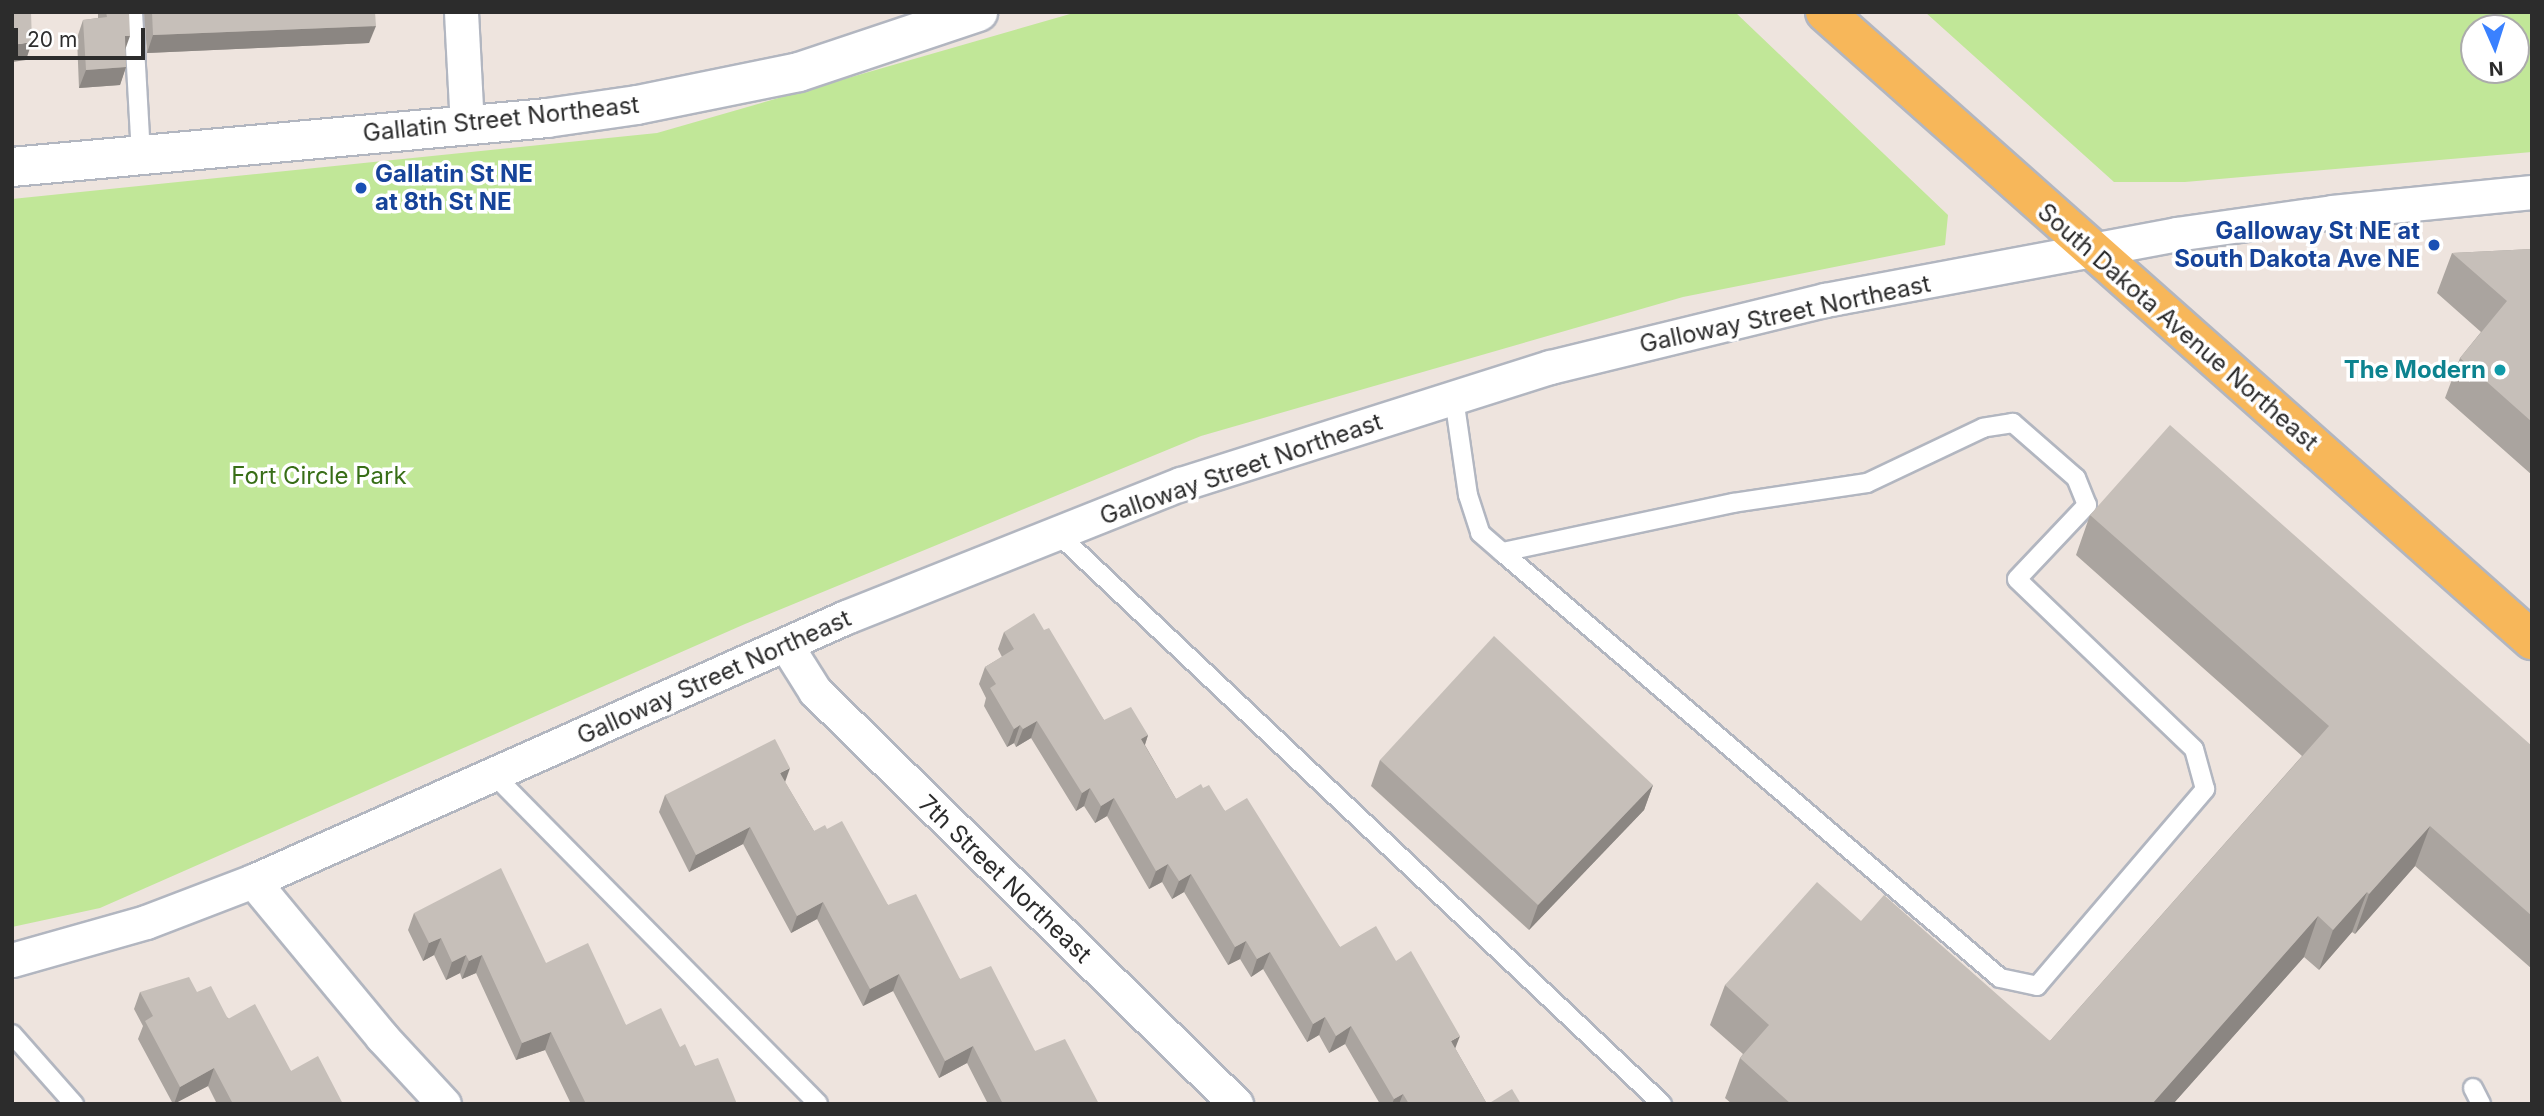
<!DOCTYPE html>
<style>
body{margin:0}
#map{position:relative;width:2544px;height:1116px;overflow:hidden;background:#eee4de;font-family:Inter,sans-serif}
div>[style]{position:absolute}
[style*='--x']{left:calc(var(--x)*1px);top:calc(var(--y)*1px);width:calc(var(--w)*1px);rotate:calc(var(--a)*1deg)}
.green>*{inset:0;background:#c1e798}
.roads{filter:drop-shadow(2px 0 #b2b6c0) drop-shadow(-2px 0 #b2b6c0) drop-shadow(0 2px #b2b6c0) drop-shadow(0 -2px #b2b6c0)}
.lane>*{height:18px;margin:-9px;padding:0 9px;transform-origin:9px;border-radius:9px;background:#fff}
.street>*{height:33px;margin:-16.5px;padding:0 16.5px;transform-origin:16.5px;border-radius:16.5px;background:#fff}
.secondary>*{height:38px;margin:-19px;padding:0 19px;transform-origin:19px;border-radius:19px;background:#fff}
.primary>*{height:38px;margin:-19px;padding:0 19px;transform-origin:19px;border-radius:19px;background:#f7b75a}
.wall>*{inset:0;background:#aaa49f}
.shaded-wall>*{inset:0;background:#8b8682}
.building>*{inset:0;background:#c6bfb9}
.dots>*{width:19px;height:19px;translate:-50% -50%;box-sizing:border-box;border:4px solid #fff;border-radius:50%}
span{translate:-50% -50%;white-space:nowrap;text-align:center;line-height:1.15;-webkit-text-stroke:7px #fff;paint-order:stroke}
.street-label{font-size:24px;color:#2c2c2c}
.transit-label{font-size:24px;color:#164399;font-weight:700}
.left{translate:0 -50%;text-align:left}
.right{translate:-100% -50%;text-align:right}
.culture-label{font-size:24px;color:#0d838f;font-weight:700}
.park-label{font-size:24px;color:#386e17}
.frame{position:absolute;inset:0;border:14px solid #2c2c2c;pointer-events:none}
.north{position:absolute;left:2460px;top:14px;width:70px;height:70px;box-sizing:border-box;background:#fff;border:2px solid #ababab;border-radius:50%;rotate:177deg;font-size:19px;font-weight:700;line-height:28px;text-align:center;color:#2c2c2c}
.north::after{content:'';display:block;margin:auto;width:24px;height:32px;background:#3a81ff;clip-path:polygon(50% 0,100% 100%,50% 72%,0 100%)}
.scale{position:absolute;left:14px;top:28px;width:131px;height:32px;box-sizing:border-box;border:4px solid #2c2c2c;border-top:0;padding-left:9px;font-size:21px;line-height:24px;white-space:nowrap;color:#2c2c2c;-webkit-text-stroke:5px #fff;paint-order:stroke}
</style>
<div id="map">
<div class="green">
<i style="clip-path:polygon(1077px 12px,1735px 12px,1948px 215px,1945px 245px,1683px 297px,1201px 436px,745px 624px,100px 908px,12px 927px,12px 199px,657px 133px)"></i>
<i style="clip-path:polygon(evenodd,1925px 12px,2532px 12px,2532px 152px,2185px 182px,2114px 182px,1925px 12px,2474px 28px,2516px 28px,2516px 70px,2474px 70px,2474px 28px)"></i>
</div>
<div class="roads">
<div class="lane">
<i style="--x:133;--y:12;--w:143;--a:86.8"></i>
<i style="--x:1454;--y:398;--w:98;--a:81.8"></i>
<i style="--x:1468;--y:495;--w:40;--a:72"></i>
<i style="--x:1480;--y:533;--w:29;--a:41"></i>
<i style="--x:1502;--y:552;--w:655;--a:40.54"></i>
<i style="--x:2000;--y:978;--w:38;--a:12"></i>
<i style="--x:2037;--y:986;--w:259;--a:-49.5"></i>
<i style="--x:2205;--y:789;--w:41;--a:-105.4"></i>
<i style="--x:2194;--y:749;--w:245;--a:-136.2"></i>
<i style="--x:2017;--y:579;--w:102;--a:-46.6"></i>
<i style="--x:2087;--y:505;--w:29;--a:-112"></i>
<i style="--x:2076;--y:478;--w:84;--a:-138.9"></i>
<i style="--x:2013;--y:423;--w:30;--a:171"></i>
<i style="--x:1983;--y:428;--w:128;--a:154.6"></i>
<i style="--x:1867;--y:483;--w:135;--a:171.5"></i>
<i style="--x:1733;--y:503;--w:236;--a:168"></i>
<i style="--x:1057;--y:533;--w:832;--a:43.34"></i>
<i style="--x:495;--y:776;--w:460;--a:45.4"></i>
<i style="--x:12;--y:1034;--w:94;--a:48.5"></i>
<i style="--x:2473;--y:1088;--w:18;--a:63"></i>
</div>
<div class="street">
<i style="--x:461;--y:12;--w:113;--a:87"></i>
<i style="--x:786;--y:645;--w:54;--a:57.8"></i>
<i style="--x:815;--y:691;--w:590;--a:44.45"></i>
<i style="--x:253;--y:881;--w:202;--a:50.4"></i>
<i style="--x:382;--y:1037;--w:91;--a:47.2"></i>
<i style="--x:12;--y:960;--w:139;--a:-15.8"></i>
<i style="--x:146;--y:922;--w:115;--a:-21"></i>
<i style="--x:253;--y:881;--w:649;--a:-24"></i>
<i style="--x:846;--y:617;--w:360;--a:-21.7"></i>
<i style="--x:1181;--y:484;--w:387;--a:-17.6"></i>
<i style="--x:1550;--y:367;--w:283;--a:-13.7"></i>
<i style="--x:1825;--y:300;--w:357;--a:-10.6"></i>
<i style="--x:2176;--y:234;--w:158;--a:-8"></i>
<i style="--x:2332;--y:212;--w:201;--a:-5.7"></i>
</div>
<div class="secondary">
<i style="--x:12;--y:167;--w:537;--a:-5.23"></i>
<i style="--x:547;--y:118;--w:91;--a:-8.2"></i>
<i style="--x:637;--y:105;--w:165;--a:-11.5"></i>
<i style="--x:799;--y:72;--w:189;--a:-18.5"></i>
</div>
<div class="primary">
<i style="--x:1825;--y:12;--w:946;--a:41.61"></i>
</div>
</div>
<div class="wall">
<i style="clip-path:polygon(98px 12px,129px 12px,125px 49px,126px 67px,120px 85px,79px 88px,77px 38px,83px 20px,98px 18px)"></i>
<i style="clip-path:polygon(144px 12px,375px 12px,369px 43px,147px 53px)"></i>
<i style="clip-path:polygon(2532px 249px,2532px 475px,2445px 398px,2460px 358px,2481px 332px,2437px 293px,2452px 253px)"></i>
<i style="clip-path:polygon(2090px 515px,2532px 746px,2532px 969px,2415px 866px,2355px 934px,2352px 932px,2319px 970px,2304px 957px,2173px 1104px,1732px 1104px,1725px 1098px,1740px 1058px,1743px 1054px,1710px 1025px,1725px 985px,1861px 921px,2050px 1041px,2302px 756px,2076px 555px)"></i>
<i style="clip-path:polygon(1044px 630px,1104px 720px,1148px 735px,1145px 745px,1176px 799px,1203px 788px,1225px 811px,1340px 947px,1396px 961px,1455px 1048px,1487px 1104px,1380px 1104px,1345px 1044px,1329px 1053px,1319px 1035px,1307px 1042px,1263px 969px,1251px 977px,1240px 959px,1228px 965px,1184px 892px,1172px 899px,1162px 882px,1149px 889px,1107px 816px,1095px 823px,1084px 806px,1076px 811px,1031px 738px,1016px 747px,1014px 743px,1007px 747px,984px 706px,986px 698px,979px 684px,985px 667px,1002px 657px,998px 649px,1004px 632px)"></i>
<i style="clip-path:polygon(1380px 760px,1653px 785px,1644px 810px,1529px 930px,1371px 786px)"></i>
<i style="clip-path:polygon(785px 782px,814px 831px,827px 829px,888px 905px,960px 979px,1035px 1051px,1099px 1104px,988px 1104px,967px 1063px,939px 1078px,893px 991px,863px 1006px,817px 919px,791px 933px,743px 844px,689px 872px,659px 812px,665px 795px)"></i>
<i style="clip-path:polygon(414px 913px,546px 963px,626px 1025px,680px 1047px,695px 1066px,737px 1104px,571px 1104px,545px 1050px,516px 1060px,476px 973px,462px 979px,460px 973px,446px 980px,434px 955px,423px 961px,408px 930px)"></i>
<i style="clip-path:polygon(140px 992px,197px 992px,291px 1071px,343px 1104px,217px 1104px,208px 1086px,173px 1104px,138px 1039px,143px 1026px,134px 1009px)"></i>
</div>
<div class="shaded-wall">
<i style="clip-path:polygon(376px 26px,369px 43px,147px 53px,153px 35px)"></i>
<i style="clip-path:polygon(125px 36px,130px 36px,124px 53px)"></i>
<i style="clip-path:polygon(32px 42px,26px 60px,12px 62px,12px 45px)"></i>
<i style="clip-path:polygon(126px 67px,120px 85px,79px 88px,86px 70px)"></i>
<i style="clip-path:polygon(1037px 721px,1031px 738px,1016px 747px,1023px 729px)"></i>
<i style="clip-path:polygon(1020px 725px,1014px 743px,1007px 747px,1014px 729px)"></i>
<i style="clip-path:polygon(1148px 735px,1142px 753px,1141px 739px)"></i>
<i style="clip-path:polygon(790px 768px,784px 785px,780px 773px)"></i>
<i style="clip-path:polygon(1653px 785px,1644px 810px,1529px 930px,1538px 905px)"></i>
<i style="clip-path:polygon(1090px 788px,1084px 806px,1076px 811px,1082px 793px)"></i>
<i style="clip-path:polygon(1114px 798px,1107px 816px,1095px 823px,1101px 806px)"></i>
<i style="clip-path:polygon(2430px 826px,2415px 866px,2355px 934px,2369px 894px)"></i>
<i style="clip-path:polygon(750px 827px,743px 844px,689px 872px,696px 855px)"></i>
<i style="clip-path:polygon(1168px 864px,1162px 882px,1149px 889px,1156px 871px)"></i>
<i style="clip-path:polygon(1191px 874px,1184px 892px,1172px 899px,1179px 881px)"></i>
<i style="clip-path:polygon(2367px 892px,2352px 932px,2319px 970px,2333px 930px)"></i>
<i style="clip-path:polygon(823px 902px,817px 919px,791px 933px,797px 916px)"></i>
<i style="clip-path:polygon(2318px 916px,2304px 957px,2173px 1104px,2152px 1104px)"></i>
<i style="clip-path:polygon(441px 938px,434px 955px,423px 961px,429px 943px)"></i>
<i style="clip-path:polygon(1246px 941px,1240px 959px,1228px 965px,1235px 947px)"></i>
<i style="clip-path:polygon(1270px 952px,1263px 969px,1251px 977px,1257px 959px)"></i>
<i style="clip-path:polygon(466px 955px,460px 973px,446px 980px,452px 962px)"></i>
<i style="clip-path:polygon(482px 955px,476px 973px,462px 979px,469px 961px)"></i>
<i style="clip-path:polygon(899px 974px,893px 991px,863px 1006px,870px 989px)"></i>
<i style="clip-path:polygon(1325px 1017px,1319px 1035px,1307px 1042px,1313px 1024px)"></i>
<i style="clip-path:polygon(1351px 1026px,1345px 1044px,1329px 1053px,1336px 1036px)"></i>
<i style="clip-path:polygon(551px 1032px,545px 1050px,516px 1060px,522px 1043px)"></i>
<i style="clip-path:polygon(1460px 1036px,1453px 1054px,1451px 1041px)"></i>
<i style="clip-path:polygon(973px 1046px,967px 1063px,939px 1078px,945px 1061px)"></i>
<i style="clip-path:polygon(214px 1068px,208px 1086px,174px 1104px,180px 1087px)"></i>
<i style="clip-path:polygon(1403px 1094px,1399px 1104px,1392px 1104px,1394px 1099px)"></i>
</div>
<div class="building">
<i style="clip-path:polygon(12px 12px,31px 12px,32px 42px,12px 45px)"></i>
<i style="clip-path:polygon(106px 12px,129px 12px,130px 36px,125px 36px,126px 67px,86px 70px,83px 20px,107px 17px)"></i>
<i style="clip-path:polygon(152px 12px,375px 12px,376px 26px,153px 35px)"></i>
<i style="clip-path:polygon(2532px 249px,2532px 422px,2460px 358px,2507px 301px,2452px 253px)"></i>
<i style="clip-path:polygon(2170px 425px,2532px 746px,2532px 916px,2430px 826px,2369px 894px,2367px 892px,2333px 930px,2318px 916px,2152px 1104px,1791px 1104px,1740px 1058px,1769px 1025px,1725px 985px,1817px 882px,1861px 921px,1884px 895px,2050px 1041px,2329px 726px,2090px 515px)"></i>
<i style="clip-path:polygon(1034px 613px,1044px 630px,1049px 628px,1104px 720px,1131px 707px,1148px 735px,1141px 739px,1176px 799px,1201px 784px,1203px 788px,1209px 785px,1225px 811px,1247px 798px,1340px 947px,1376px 926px,1396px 961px,1411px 951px,1460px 1036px,1451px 1041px,1487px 1104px,1429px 1104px,1428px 1102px,1426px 1104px,1409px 1104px,1403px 1094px,1394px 1099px,1351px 1026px,1336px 1036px,1325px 1017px,1313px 1024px,1270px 952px,1257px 959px,1246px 941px,1235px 947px,1191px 874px,1179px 881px,1168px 864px,1156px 871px,1114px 798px,1101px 806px,1090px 788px,1082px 793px,1037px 721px,1023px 729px,1020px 725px,1014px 729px,990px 688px,996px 684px,985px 667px,1014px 649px,1004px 632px)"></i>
<i style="clip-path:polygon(1494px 636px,1653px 785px,1538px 905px,1380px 760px)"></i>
<i style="clip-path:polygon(775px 739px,790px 768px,780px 773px,814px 831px,825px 825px,827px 829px,842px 821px,888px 905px,916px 894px,960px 979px,991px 966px,1035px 1051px,1065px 1039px,1099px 1104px,1003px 1104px,973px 1046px,945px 1061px,899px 974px,870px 989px,823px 902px,797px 916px,750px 827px,696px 855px,665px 795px)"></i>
<i style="clip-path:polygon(501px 868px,546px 963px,588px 943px,626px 1025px,661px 1008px,680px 1047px,685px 1044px,695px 1066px,718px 1058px,737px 1104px,586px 1104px,551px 1032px,522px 1043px,482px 955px,469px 961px,466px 955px,452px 962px,441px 938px,429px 943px,414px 913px)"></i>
<i style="clip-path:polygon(189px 977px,197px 992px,211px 986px,228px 1019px,255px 1004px,291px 1071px,318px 1056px,343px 1104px,233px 1104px,214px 1068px,180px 1087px,145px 1021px,153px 1016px,140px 992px)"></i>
<i style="clip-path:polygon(1512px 1089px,1521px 1104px,1488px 1104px)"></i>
</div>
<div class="dots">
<i style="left:361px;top:188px;background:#1a4fb4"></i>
<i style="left:2434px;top:245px;background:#1a4fb4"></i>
<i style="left:2500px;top:370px;background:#0f9aa8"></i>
</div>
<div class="street-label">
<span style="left:501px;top:119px;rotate:-6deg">Gallatin Street Northeast</span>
<span style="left:1785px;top:314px;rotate:-12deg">Galloway Street Northeast</span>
<span style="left:2178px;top:327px;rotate:41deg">South Dakota Avenue Northeast</span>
<span style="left:1241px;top:469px;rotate:-19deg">Galloway Street Northeast</span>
<span style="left:714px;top:677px;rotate:-24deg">Galloway Street Northeast</span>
<span style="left:1005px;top:879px;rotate:44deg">7th Street Northeast</span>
</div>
<div class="transit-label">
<span class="left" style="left:375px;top:188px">Gallatin St NE<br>at 8th St NE</span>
<span class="right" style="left:2420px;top:245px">Galloway St NE at<br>South Dakota Ave NE</span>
</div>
<div class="culture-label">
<span class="right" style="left:2486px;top:370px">The Modern</span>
</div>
<div class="park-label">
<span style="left:319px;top:476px">Fort Circle Park</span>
</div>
<div class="frame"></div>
<div class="north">N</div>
<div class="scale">20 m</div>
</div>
